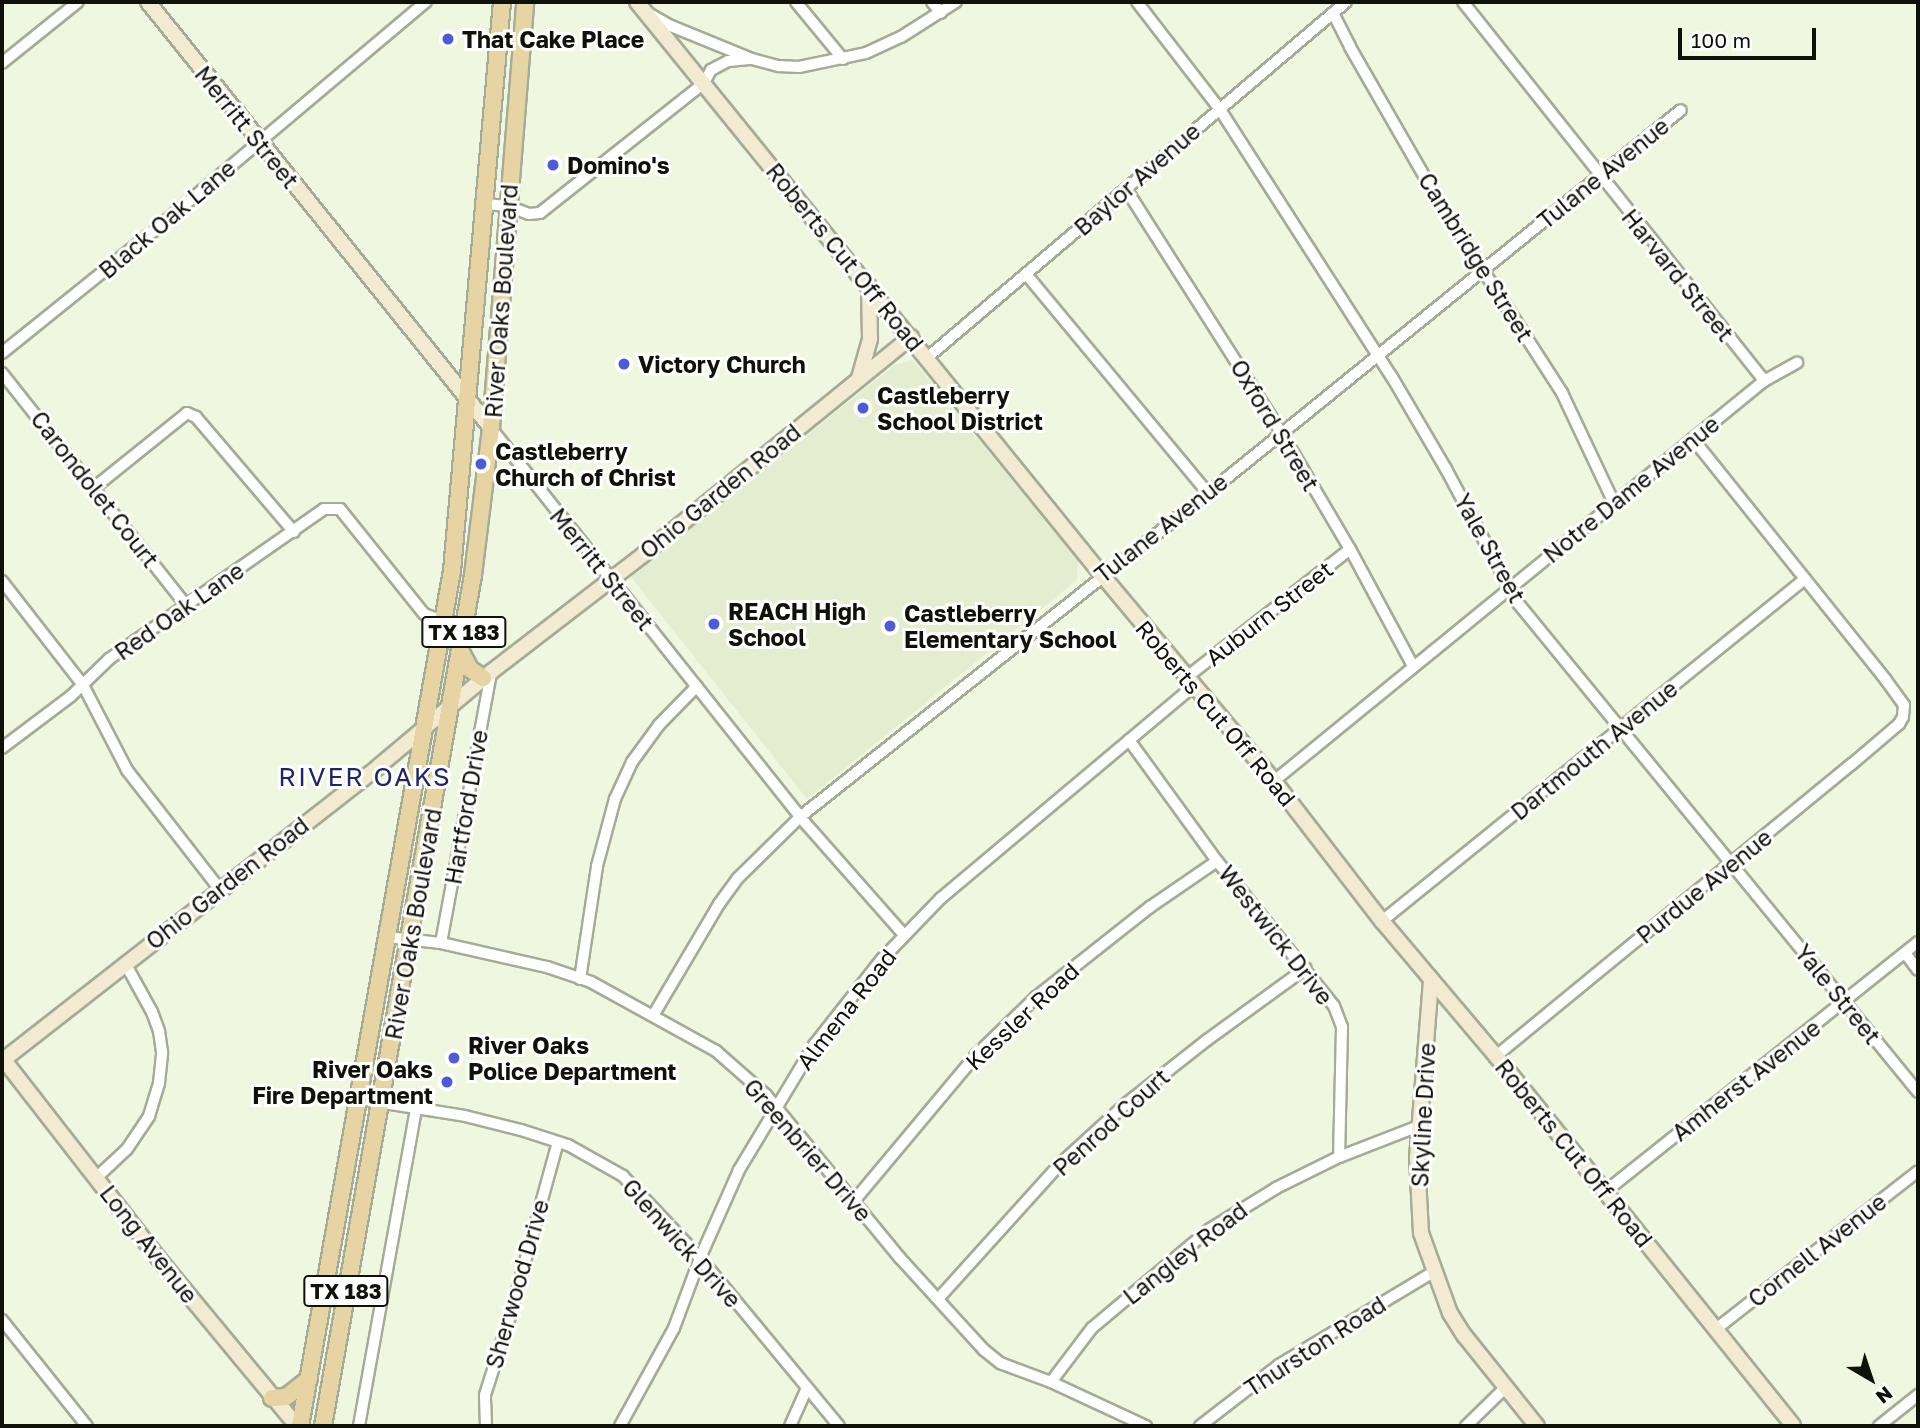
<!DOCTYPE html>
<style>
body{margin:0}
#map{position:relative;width:1920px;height:1428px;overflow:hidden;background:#f0f7e0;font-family:"Golos Text",sans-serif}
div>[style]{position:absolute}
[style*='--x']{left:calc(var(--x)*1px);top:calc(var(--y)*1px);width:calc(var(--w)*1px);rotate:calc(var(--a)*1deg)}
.built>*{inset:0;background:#e4edcf}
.roads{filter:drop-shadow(2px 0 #a5ab96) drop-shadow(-2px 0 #a5ab96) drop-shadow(0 2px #a5ab96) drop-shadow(0 -2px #a5ab96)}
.street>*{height:10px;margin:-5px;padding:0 5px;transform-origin:5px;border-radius:5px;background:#fff}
.secondary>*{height:14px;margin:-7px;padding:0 7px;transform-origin:7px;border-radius:7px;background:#f2ead1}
.primary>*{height:16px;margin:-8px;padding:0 8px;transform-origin:8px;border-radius:8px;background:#e6d4a4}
.dots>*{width:19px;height:19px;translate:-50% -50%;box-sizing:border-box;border:4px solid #fff;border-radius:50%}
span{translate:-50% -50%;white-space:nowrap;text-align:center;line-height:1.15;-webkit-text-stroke:6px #fff;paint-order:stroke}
.shield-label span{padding:2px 5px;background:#fff;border:2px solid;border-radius:5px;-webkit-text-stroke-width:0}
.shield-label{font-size:21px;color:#10120a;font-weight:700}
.poi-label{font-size:23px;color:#10120a;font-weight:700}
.left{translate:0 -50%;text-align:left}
.right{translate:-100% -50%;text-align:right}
.street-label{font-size:23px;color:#10120a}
.quarter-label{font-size:26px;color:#21265f;letter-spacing:2px}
.frame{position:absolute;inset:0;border:4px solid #10120a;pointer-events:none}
.north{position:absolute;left:1836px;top:1344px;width:70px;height:70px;-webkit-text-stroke:5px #fff;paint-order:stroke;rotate:141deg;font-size:19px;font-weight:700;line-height:28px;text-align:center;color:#10120a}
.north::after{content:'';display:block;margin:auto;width:24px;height:32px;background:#10120a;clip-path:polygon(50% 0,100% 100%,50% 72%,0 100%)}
.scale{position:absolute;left:1678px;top:28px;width:138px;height:32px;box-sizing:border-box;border:4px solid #10120a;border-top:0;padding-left:9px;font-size:21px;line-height:24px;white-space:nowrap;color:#10120a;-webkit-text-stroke:5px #fff;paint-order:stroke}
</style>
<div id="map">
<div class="built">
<i style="clip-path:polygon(913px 360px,1078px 561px,1077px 580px,807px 799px,630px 576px,895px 365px)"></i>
</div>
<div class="roads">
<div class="street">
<i style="--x:796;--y:2;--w:74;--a:50.5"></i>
<i style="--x:932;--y:2;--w:14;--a:51"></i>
<i style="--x:1137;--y:2;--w:134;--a:52.3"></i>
<i style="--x:1219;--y:108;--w:320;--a:57.3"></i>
<i style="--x:1392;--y:377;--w:107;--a:59.6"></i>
<i style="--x:1446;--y:469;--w:151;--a:61.9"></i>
<i style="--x:1517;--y:602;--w:633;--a:50.7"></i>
<i style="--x:1463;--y:2;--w:484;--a:51.5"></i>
<i style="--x:1333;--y:13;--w:38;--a:63"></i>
<i style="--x:1350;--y:47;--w:182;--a:60.1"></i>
<i style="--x:1441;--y:205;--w:224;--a:57.2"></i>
<i style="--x:1562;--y:393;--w:122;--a:64.7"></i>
<i style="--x:650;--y:14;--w:24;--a:30"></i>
<i style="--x:671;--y:26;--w:87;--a:22.2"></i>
<i style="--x:752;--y:59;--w:28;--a:15"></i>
<i style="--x:779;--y:66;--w:20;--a:3"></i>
<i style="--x:799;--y:67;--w:68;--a:-11.8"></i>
<i style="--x:866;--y:53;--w:38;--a:-25"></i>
<i style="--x:901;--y:37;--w:65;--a:-32.5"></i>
<i style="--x:2;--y:63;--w:97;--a:-38.8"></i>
<i style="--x:1126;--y:189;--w:288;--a:57.5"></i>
<i style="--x:1281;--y:432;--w:136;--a:59.5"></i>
<i style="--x:1350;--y:549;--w:133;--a:61.7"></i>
<i style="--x:485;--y:204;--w:23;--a:5"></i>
<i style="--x:508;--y:206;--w:22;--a:21"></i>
<i style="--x:529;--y:214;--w:11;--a:-5"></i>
<i style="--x:540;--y:213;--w:209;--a:-38.4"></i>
<i style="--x:704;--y:83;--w:15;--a:-62"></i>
<i style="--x:711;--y:70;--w:19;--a:-28"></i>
<i style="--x:728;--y:61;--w:22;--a:-5"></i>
<i style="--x:1026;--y:274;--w:285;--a:50.3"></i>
<i style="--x:2;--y:353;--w:198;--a:-38.8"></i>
<i style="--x:156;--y:229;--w:353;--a:-40.1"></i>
<i style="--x:928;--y:357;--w:548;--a:-40.34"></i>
<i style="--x:2;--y:373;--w:298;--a:51.6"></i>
<i style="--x:491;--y:428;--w:497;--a:51.5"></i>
<i style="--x:800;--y:817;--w:157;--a:48.6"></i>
<i style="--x:95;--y:487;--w:118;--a:-38.8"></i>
<i style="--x:187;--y:413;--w:10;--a:24"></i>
<i style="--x:196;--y:417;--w:151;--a:49.6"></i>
<i style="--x:2;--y:581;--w:132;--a:52.1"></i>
<i style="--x:83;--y:685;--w:96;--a:62.6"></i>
<i style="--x:127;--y:770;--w:150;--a:52.1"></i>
<i style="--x:1187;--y:677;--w:207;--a:-38.1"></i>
<i style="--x:1129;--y:740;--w:150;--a:54"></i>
<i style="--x:1217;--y:861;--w:186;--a:51.1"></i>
<i style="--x:1334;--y:1006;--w:22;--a:69"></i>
<i style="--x:1342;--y:1027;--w:130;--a:91.3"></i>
<i style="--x:2;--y:748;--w:86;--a:-37"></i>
<i style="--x:71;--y:696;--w:53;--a:-44.2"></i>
<i style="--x:109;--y:659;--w:262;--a:-34.9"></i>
<i style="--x:324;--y:509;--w:16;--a:0"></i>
<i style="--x:340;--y:509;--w:134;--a:51.3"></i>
<i style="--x:424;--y:614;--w:20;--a:20"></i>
<i style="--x:1274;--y:781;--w:633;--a:-39.23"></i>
<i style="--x:1764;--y:381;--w:38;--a:-29"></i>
<i style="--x:1382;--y:921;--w:544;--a:-38.96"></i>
<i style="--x:387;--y:937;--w:54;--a:6.3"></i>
<i style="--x:441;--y:943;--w:109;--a:12.8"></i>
<i style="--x:547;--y:967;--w:46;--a:18.8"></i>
<i style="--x:591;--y:982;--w:143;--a:28.9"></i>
<i style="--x:716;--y:1051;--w:67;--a:41.3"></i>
<i style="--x:766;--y:1095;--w:211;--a:50.6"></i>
<i style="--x:900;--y:1258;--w:125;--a:47.6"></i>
<i style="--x:984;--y:1350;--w:21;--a:39"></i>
<i style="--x:1000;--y:1363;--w:54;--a:20.4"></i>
<i style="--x:1051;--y:1382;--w:105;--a:24.9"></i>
<i style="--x:441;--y:943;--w:276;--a:-79.5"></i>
<i style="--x:1905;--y:953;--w:21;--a:53"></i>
<i style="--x:580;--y:979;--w:114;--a:-81.4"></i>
<i style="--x:597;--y:866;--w:69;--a:-75"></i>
<i style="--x:615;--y:799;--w:41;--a:-65.3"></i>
<i style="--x:632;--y:762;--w:46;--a:-53.9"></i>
<i style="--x:659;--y:725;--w:54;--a:-45.7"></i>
<i style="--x:654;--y:1014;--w:128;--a:-59.4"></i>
<i style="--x:719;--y:904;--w:32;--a:-54"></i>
<i style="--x:738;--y:878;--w:87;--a:-44.5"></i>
<i style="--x:800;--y:817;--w:513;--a:-38.43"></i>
<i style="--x:1202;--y:498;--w:616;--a:-39.01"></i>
<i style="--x:1496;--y:1056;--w:460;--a:-39.4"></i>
<i style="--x:1852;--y:764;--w:62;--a:-40.4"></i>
<i style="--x:1899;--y:724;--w:8;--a:-60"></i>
<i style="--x:1903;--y:717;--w:12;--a:-85"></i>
<i style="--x:1904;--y:705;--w:31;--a:-126"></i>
<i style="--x:1886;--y:680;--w:309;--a:-128.7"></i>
<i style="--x:359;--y:1099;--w:107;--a:9.1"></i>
<i style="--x:465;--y:1116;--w:58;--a:14"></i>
<i style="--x:521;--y:1130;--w:49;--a:17.7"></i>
<i style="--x:568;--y:1145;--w:63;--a:29.4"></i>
<i style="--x:623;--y:1176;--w:112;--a:46.8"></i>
<i style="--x:700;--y:1258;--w:218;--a:50.4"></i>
<i style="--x:96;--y:1178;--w:42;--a:-43.1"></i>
<i style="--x:127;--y:1149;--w:40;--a:-56"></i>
<i style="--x:149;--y:1116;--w:34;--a:-73"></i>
<i style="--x:159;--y:1083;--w:31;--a:-84"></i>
<i style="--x:162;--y:1052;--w:21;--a:-98"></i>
<i style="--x:159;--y:1031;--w:20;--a:-110"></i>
<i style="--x:152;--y:1012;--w:56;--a:-118.9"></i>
<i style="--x:1606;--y:1191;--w:399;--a:-38.6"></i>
<i style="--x:854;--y:1201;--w:192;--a:-50.1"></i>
<i style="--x:977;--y:1054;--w:82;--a:-44"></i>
<i style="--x:1036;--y:997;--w:145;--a:-38.3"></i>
<i style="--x:1150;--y:907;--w:81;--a:-34.5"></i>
<i style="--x:938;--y:1299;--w:179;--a:-47.9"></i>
<i style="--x:1058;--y:1166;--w:93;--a:-42.4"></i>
<i style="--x:1127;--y:1103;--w:102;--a:-38.2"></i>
<i style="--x:1207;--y:1040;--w:122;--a:-36"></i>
<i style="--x:2;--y:1320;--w:136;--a:51.3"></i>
<i style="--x:1716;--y:1329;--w:256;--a:-38"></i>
<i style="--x:1051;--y:1382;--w:68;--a:-52.8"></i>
<i style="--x:1092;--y:1328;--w:154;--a:-40"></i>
<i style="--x:1210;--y:1229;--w:78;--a:-31.8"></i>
<i style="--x:1276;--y:1188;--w:70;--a:-26.2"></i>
<i style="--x:1339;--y:1157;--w:88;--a:-21.3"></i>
<i style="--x:359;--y:1426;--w:322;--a:-79.8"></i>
<i style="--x:486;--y:1426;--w:31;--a:-92"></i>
<i style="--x:485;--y:1395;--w:83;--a:-72.4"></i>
<i style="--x:510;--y:1316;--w:180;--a:-74.6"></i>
<i style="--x:620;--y:1426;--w:112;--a:-61.1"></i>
<i style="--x:674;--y:1328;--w:75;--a:-69.6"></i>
<i style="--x:700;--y:1258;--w:96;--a:-66.1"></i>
<i style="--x:739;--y:1170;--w:146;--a:-59"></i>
<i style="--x:814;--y:1045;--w:110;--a:-51.7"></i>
<i style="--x:882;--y:959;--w:85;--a:-46"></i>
<i style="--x:941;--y:898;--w:330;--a:-40"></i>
<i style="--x:790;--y:1426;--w:42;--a:-65.9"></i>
<i style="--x:1200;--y:1426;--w:100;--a:-37.7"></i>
<i style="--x:1279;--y:1365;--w:180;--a:-31.1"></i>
<i style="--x:1466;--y:1426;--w:56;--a:-44.3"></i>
<i style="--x:1879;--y:1426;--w:50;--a:-38.5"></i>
</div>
<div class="secondary">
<i style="--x:148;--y:2;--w:547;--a:51.16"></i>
<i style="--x:637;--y:2;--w:738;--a:50.94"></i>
<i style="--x:1102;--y:575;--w:268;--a:50.1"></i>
<i style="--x:1274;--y:781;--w:177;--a:52.4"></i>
<i style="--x:1382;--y:921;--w:177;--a:49.8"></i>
<i style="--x:1496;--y:1056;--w:474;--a:51.2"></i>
<i style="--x:859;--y:378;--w:41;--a:-74.2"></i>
<i style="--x:870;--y:339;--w:53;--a:-91.1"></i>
<i style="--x:1431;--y:980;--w:178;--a:94.5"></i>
<i style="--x:1417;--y:1157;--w:76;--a:87"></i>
<i style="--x:1421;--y:1233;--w:85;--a:70.1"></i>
<i style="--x:1450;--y:1313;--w:26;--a:58"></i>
<i style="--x:1464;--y:1335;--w:117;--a:51.3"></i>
<i style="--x:4;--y:1060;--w:259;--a:52.1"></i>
<i style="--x:163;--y:1264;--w:210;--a:50.4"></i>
<i style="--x:2;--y:1061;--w:479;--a:-38"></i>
<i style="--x:379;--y:766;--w:146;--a:-40"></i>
<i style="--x:491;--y:672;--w:193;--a:-37.6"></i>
<i style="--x:644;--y:554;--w:344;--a:-39.1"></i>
</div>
<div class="primary">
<i style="--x:461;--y:652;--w:19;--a:62"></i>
<i style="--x:470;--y:669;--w:16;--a:35"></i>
<i style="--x:272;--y:1398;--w:14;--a:-4"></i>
<i style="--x:286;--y:1397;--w:29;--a:-38"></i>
<i style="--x:300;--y:1426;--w:868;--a:-79.92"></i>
<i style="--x:452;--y:571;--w:571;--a:-84.98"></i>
<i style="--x:323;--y:1426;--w:864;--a:-80"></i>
<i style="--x:473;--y:575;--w:148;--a:-83"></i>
<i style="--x:491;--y:428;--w:427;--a:-85.4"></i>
</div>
</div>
<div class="dots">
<i style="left:448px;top:39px;background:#515bd1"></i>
<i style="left:553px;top:165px;background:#515bd1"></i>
<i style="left:624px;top:364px;background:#515bd1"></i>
<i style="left:863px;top:408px;background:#515bd1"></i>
<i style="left:481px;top:464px;background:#515bd1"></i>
<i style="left:714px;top:624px;background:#515bd1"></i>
<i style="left:890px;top:626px;background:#515bd1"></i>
<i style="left:454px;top:1058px;background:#515bd1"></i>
<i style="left:447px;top:1082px;background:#515bd1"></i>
</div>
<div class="shield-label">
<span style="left:464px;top:632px">TX 183</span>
<span style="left:346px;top:1291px">TX 183</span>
</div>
<div class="poi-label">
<span class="left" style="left:462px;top:39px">That Cake Place</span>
<span class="left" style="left:567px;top:165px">Domino's</span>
<span class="left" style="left:638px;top:364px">Victory Church</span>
<span class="left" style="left:877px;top:408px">Castleberry<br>School District</span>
<span class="left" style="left:495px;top:464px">Castleberry<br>Church of Christ</span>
<span class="left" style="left:728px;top:624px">REACH High<br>School</span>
<span class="left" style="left:904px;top:626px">Castleberry<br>Elementary School</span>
<span class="left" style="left:468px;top:1058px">River Oaks<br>Police Department</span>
<span class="right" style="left:433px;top:1082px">River Oaks<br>Fire Department</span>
</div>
<div class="street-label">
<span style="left:247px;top:127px;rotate:51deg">Merritt Street</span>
<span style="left:1603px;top:173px;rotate:-39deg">Tulane Avenue</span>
<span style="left:1137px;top:179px;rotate:-41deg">Baylor Avenue</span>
<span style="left:167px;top:219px;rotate:-40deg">Black Oak Lane</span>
<span style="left:845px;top:257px;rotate:51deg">Roberts Cut Off Road</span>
<span style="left:1476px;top:257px;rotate:58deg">Cambridge Street</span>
<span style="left:1678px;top:275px;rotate:51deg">Harvard Street</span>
<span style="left:501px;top:301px;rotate:-86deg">River Oaks Boulevard</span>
<span style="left:1275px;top:425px;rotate:59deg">Oxford Street</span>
<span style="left:95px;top:489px;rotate:52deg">Carondolet Court</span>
<span style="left:1631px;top:489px;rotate:-39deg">Notre Dame Avenue</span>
<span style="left:720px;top:491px;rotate:-39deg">Ohio Garden Road</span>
<span style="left:1161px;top:528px;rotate:-38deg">Tulane Avenue</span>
<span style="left:1490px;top:548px;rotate:61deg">Yale Street</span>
<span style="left:602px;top:569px;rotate:51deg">Merritt Street</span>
<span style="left:179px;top:611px;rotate:-35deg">Red Oak Lane</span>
<span style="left:1269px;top:613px;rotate:-38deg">Auburn Street</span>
<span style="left:1216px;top:713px;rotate:50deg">Roberts Cut Off Road</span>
<span style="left:1594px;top:750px;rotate:-39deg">Dartmouth Avenue</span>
<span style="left:466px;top:807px;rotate:-80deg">Hartford Drive</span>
<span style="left:227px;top:883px;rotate:-38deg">Ohio Garden Road</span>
<span style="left:1704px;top:886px;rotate:-39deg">Purdue Avenue</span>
<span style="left:413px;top:924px;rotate:-80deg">River Oaks Boulevard</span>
<span style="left:1276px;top:935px;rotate:52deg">Westwick Drive</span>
<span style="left:1838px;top:994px;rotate:51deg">Yale Street</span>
<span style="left:846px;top:1009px;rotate:-52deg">Almena Road</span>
<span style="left:1022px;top:1016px;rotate:-43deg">Kessler Road</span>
<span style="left:1746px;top:1080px;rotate:-38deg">Amherst Avenue</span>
<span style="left:1423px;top:1115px;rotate:-87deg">Skyline Drive</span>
<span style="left:1111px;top:1122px;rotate:-42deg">Penrod Court</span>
<span style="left:808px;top:1150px;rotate:49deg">Greenbrier Drive</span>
<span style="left:1574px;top:1153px;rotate:51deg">Roberts Cut Off Road</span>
<span style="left:682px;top:1243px;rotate:48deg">Glenwick Drive</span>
<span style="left:149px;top:1244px;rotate:52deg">Long Avenue</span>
<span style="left:1817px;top:1250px;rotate:-38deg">Cornell Avenue</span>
<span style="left:1185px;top:1253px;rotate:-38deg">Langley Road</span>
<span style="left:517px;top:1284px;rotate:-74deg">Sherwood Drive</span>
<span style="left:1315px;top:1346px;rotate:-33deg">Thurston Road</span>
</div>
<div class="quarter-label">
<span style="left:365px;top:777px">RIVER OAKS</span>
</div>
<div class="frame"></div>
<div class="north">N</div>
<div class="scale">100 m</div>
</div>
